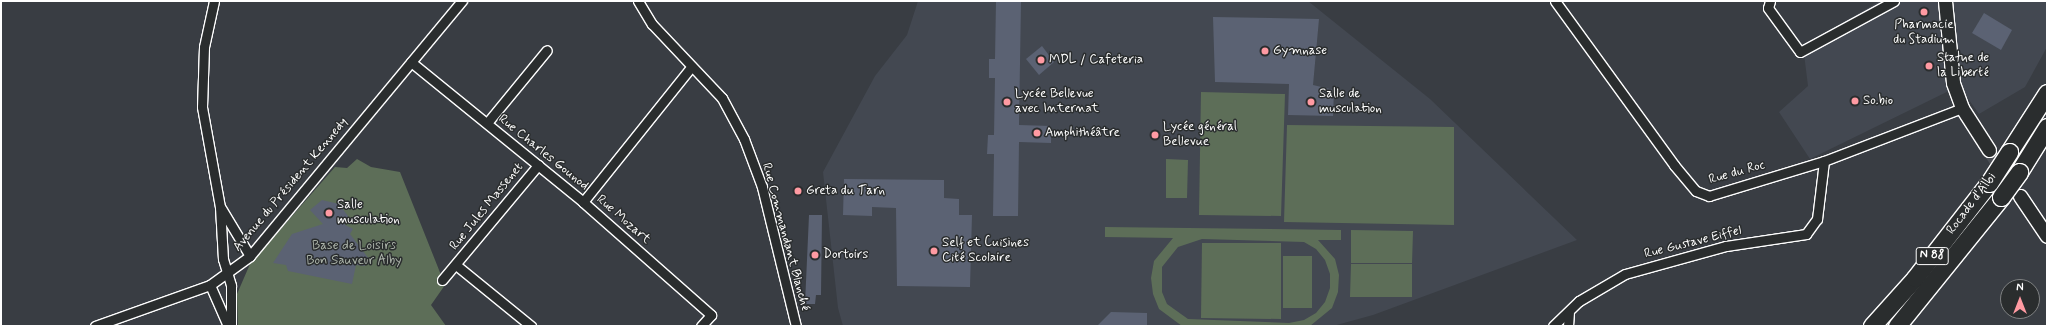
<!DOCTYPE html>
<meta charset="utf-8">
<style>
body{margin:0}
#map{position:relative;width:2048px;height:327px;overflow:hidden;background:#393d43;font-family:Mynerve,sans-serif}
div>[style]{position:absolute}
[style*='--x']{left:calc(var(--x)*1px);top:calc(var(--y)*1px);width:calc(var(--w)*1px);rotate:calc(var(--a)*1deg)}
.built>*{inset:0;background:#434851}
.green>*{inset:0;background:#5d6e58}
.building>*{inset:0;background:#5b6273}
.secondary-tunnel>*{height:13px;margin-top:-6.5px;transform-origin:0;background:repeating-linear-gradient(90deg,#4d5056 0 13px,transparent 0 19px)}
.roads{filter:drop-shadow(1px 0 #fff) drop-shadow(-1px 0 #fff) drop-shadow(0 1px #fff) drop-shadow(0 -1px #fff)}
.street>*{height:9px;margin:-4.5px;padding:0 4.5px;transform-origin:4.5px;border-radius:4.5px;background:#2a2d2e}
.secondary>*{height:13px;margin:-6.5px;padding:0 6.5px;transform-origin:6.5px;border-radius:6.5px;background:#2a2d2e}
.highway>*{height:17px;margin:-8.5px;padding:0 8.5px;transform-origin:8.5px;border-radius:8.5px;background:#2a2d2e}
.bridges{filter:drop-shadow(1px 0 #fff) drop-shadow(-1px 0 #fff) drop-shadow(0 1px #fff) drop-shadow(0 -1px #fff)}
.highway-bridge>*{height:17px;margin:-8.5px;padding:0 8.5px;transform-origin:8.5px;border-radius:8.5px;background:#2a2d2e}
.dots>*{width:11px;height:11px;translate:-50% -50%;box-sizing:border-box;border:2px solid #2a2d2e;border-radius:50%}
span{translate:-50% -50%;white-space:nowrap;text-align:center;line-height:1.15;-webkit-text-stroke:3px #2a2d2e;paint-order:stroke}
.shield-label span{padding:1px 3px;background:#2a2d2e;border:1px solid;border-radius:3px;-webkit-text-stroke-width:0}
.shield-label{font-size:12px;color:#fff;font-weight:700}
.poi-label{font-size:13px;color:#fff}
.left{translate:0 -50%;text-align:left}
.street-label{font-size:13px;color:#fff}
.park-label{font-size:13px;color:#aeb6ac}
.frame{position:absolute;inset:0;border:2px solid #fff;pointer-events:none}
.north{position:absolute;left:2000px;top:279px;width:40px;height:40px;box-sizing:border-box;background:#2a2d2e;border:1px solid #7f8182;border-radius:50%;rotate:0deg;font-size:11px;font-weight:700;line-height:16px;text-align:center;color:#fff}
.north::after{content:'';display:block;margin:auto;width:14px;height:18px;background:#ff9aa2;clip-path:polygon(50% 0,100% 100%,50% 72%,0 100%)}
</style>
<div id="map">
<div class="built">
<i style="clip-path:polygon(918px 1px,1308px 1px,1430px 99px,1577px 240px,1373px 315px,1333px 326px,843px 326px,838px 308px,823px 172px,875px 76px,907px 35px)"></i>
<i style="clip-path:polygon(1880px 1px,2047px 1px,2047px 47px,2025px 87px,1979px 114px,1959px 86px,1810px 159px,1779px 112px,1808px 86px,1803px 46px)"></i>
</div>
<div class="green">
<i style="clip-path:polygon(1201px 92px,1285px 94px,1281px 216px,1199px 215px)"></i>
<i style="clip-path:polygon(1287px 125px,1454px 127px,1454px 225px,1284px 222px)"></i>
<i style="clip-path:polygon(357px 159px,371px 167px,400px 172px,445px 285px,431px 305px,446px 326px,238px 326px,237px 294px,250px 264px,335px 167px,347px 168px)"></i>
<i style="clip-path:polygon(1166px 159px,1188px 160px,1187px 198px,1166px 198px)"></i>
<i style="clip-path:polygon(evenodd,1105px 227px,1341px 230px,1341px 240px,1318px 240px,1335px 259px,1339px 275px,1338px 292px,1332px 308px,1310px 326px,1182px 326px,1159px 309px,1153px 294px,1151px 278px,1154px 261px,1173px 238px,1105px 237px,1105px 227px,1202px 239px,1304px 242px,1316px 249px,1325px 260px,1330px 274px,1330px 288px,1325px 302px,1316px 313px,1304px 320px,1289px 323px,1188px 319px,1167px 304px,1162px 292px,1162px 267px,1178px 247px,1202px 239px)"></i>
<i style="clip-path:polygon(1351px 230px,1413px 231px,1412px 263px,1351px 263px)"></i>
<i style="clip-path:polygon(1202px 243px,1281px 243px,1281px 319px,1201px 318px)"></i>
<i style="clip-path:polygon(1283px 256px,1312px 256px,1312px 308px,1283px 308px)"></i>
<i style="clip-path:polygon(1351px 264px,1412px 264px,1412px 297px,1350px 297px)"></i>
</div>
<div class="building">
<i style="clip-path:polygon(996px 1px,1021px 1px,1019px 125px,1051px 126px,1051px 143px,1019px 142px,1018px 216px,993px 216px,994px 154px,987px 154px,988px 135px,994px 135px,995px 78px,989px 78px,989px 59px,995px 59px)"></i>
<i style="clip-path:polygon(1984px 13px,2012px 30px,2001px 50px,1972px 33px)"></i>
<i style="clip-path:polygon(1213px 17px,1319px 19px,1313px 85px,1334px 90px,1333px 116px,1288px 115px,1289px 84px,1215px 82px)"></i>
<i style="clip-path:polygon(1042px 46px,1054px 62px,1039px 75px,1026px 59px)"></i>
<i style="clip-path:polygon(844px 179px,944px 180px,944px 198px,959px 199px,959px 215px,972px 215px,970px 287px,897px 286px,896px 208px,872px 207px,872px 216px,843px 215px)"></i>
<i style="clip-path:polygon(322px 200px,339px 204px,348px 216px,345px 225px,353px 229px,350px 234px,369px 259px,364px 261px,365px 266px,356px 265px,352px 284px,288px 271px,286px 265px,273px 263px,292px 234px,323px 224px,310px 210px)"></i>
<i style="clip-path:polygon(809px 215px,822px 215px,821px 295px,816px 295px,815px 304px,805px 304px)"></i>
<i style="clip-path:polygon(1111px 312px,1147px 313px,1147px 326px,1097px 326px)"></i>
</div>
<div class="secondary-tunnel">
<i style="--x:1989;--y:150;--w:48;--a:56"></i>
</div>
<div class="roads">
<div class="street">
<i style="--x:214;--y:1;--w:47;--a:102.3"></i>
<i style="--x:204;--y:47;--w:60;--a:91.9"></i>
<i style="--x:202;--y:107;--w:102;--a:79.8"></i>
<i style="--x:220;--y:207;--w:52;--a:86.7"></i>
<i style="--x:223;--y:259;--w:28;--a:73"></i>
<i style="--x:231;--y:286;--w:40;--a:90"></i>
<i style="--x:638;--y:1;--w:27;--a:59"></i>
<i style="--x:652;--y:24;--w:102;--a:46.6"></i>
<i style="--x:722;--y:98;--w:47;--a:61.8"></i>
<i style="--x:744;--y:139;--w:51;--a:69.4"></i>
<i style="--x:762;--y:187;--w:143;--a:76.3"></i>
<i style="--x:1555;--y:1;--w:203;--a:54"></i>
<i style="--x:1674;--y:165;--w:34;--a:50"></i>
<i style="--x:1696;--y:191;--w:14;--a:21"></i>
<i style="--x:1709;--y:196;--w:120;--a:-16.9"></i>
<i style="--x:1824;--y:161;--w:148;--a:-21"></i>
<i style="--x:1770;--y:1;--w:7;--a:106"></i>
<i style="--x:1768;--y:8;--w:54;--a:54"></i>
<i style="--x:1800;--y:52;--w:107;--a:-28.5"></i>
<i style="--x:411;--y:62;--w:222;--a:39.1"></i>
<i style="--x:583;--y:202;--w:171;--a:41.4"></i>
<i style="--x:711;--y:315;--w:15;--a:132"></i>
<i style="--x:487;--y:123;--w:94;--a:-50.6"></i>
<i style="--x:583;--y:202;--w:173;--a:-51.3"></i>
<i style="--x:221;--y:208;--w:56;--a:58.9"></i>
<i style="--x:456;--y:265;--w:97;--a:39.1"></i>
<i style="--x:442;--y:280;--w:150;--a:-50.1"></i>
<i style="--x:210;--y:285;--w:45;--a:66.3"></i>
<i style="--x:95;--y:326;--w:122;--a:-19.6"></i>
<i style="--x:210;--y:285;--w:49;--a:-35.9"></i>
<i style="--x:250;--y:256;--w:332;--a:-50.3"></i>
<i style="--x:1553;--y:326;--w:36;--a:-44"></i>
<i style="--x:1579;--y:301;--w:53;--a:-30.4"></i>
<i style="--x:1625;--y:274;--w:105;--a:-15.5"></i>
<i style="--x:1726;--y:246;--w:81;--a:-8.5"></i>
<i style="--x:1806;--y:234;--w:19;--a:-54"></i>
<i style="--x:1817;--y:219;--w:58;--a:-83.1"></i>
<i style="--x:1568;--y:326;--w:13;--a:-86"></i>
</div>
<div class="secondary">
<i style="--x:1945;--y:1;--w:82;--a:84.4"></i>
<i style="--x:1953;--y:83;--w:27;--a:70"></i>
<i style="--x:1962;--y:108;--w:50;--a:57.3"></i>
<i style="--x:2020;--y:196;--w:48;--a:56"></i>
</div>
<div class="highway">
<i style="--x:2009;--y:152;--w:70;--a:-57.2"></i>
<i style="--x:2019;--y:172;--w:53;--a:-58.1"></i>
<i style="--x:1872;--y:326;--w:64;--a:-48.1"></i>
<i style="--x:1915;--y:278;--w:120;--a:-52.1"></i>
<i style="--x:1897;--y:326;--w:166;--a:-51.1"></i>
</div>
</div>
<div class="bridges">
<div class="highway-bridge">
<i style="--x:1989;--y:183;--w:37;--a:-57"></i>
<i style="--x:2001;--y:197;--w:31;--a:-54"></i>
</div>
</div>
<div class="dots">
<i style="left:1924px;top:12px;background:#ff9aa2"></i>
<i style="left:1265px;top:51px;background:#ff9aa2"></i>
<i style="left:1041px;top:60px;background:#ff9aa2"></i>
<i style="left:1929px;top:66px;background:#ff9aa2"></i>
<i style="left:1855px;top:101px;background:#ff9aa2"></i>
<i style="left:1007px;top:102px;background:#ff9aa2"></i>
<i style="left:1311px;top:102px;background:#ff9aa2"></i>
<i style="left:1037px;top:133px;background:#ff9aa2"></i>
<i style="left:1155px;top:135px;background:#ff9aa2"></i>
<i style="left:798px;top:191px;background:#ff9aa2"></i>
<i style="left:329px;top:213px;background:#ff9aa2"></i>
<i style="left:934px;top:251px;background:#ff9aa2"></i>
<i style="left:815px;top:255px;background:#ff9aa2"></i>
</div>
<div class="shield-label">
<span style="left:1932px;top:256px">N 88</span>
</div>
<div class="poi-label">
<span style="left:1924px;top:33px">Pharmacie<br>du Stadium</span>
<span class="left" style="left:1273px;top:51px">Gymnase</span>
<span class="left" style="left:1937px;top:66px">Statue de<br>la Liberté</span>
<span class="left" style="left:1049px;top:60px">MDL / Cafeteria</span>
<span class="left" style="left:1015px;top:102px">Lycée Bellevue<br>avec Internat</span>
<span class="left" style="left:1319px;top:102px">Salle de<br>musculation</span>
<span class="left" style="left:1863px;top:101px">So.bio</span>
<span class="left" style="left:1163px;top:135px">Lycée général<br>Bellevue</span>
<span class="left" style="left:1045px;top:133px">Amphithéâtre</span>
<span class="left" style="left:806px;top:191px">Greta du Tarn</span>
<span class="left" style="left:337px;top:213px">Salle<br>musculation</span>
<span class="left" style="left:942px;top:251px">Self et Cuisines<br>Cité Scolaire</span>
<span class="left" style="left:823px;top:255px">Dortoirs</span>
</div>
<div class="street-label">
<span style="left:543px;top:153px;rotate:39deg">Rue Charles Gounod</span>
<span style="left:1737px;top:173px;rotate:-16deg">Rue du Roc</span>
<span style="left:291px;top:185px;rotate:-50deg">Avenue du Président Kennedy</span>
<span style="left:1972px;top:204px;rotate:-53deg">Rocade d'Albi</span>
<span style="left:487px;top:207px;rotate:-51deg">Rue Jules Massenet</span>
<span style="left:623px;top:220px;rotate:41deg">Rue Mozart</span>
<span style="left:785px;top:237px;rotate:75deg">Rue Commandant Blanché</span>
<span style="left:1693px;top:243px;rotate:-14deg">Rue Gustave Eiffel</span>
</div>
<div class="park-label">
<span style="left:354px;top:254px">Base de Loisirs<br>Bon Sauveur Alby</span>
</div>
<div class="frame"></div>
<div class="north">N</div>
</div>
